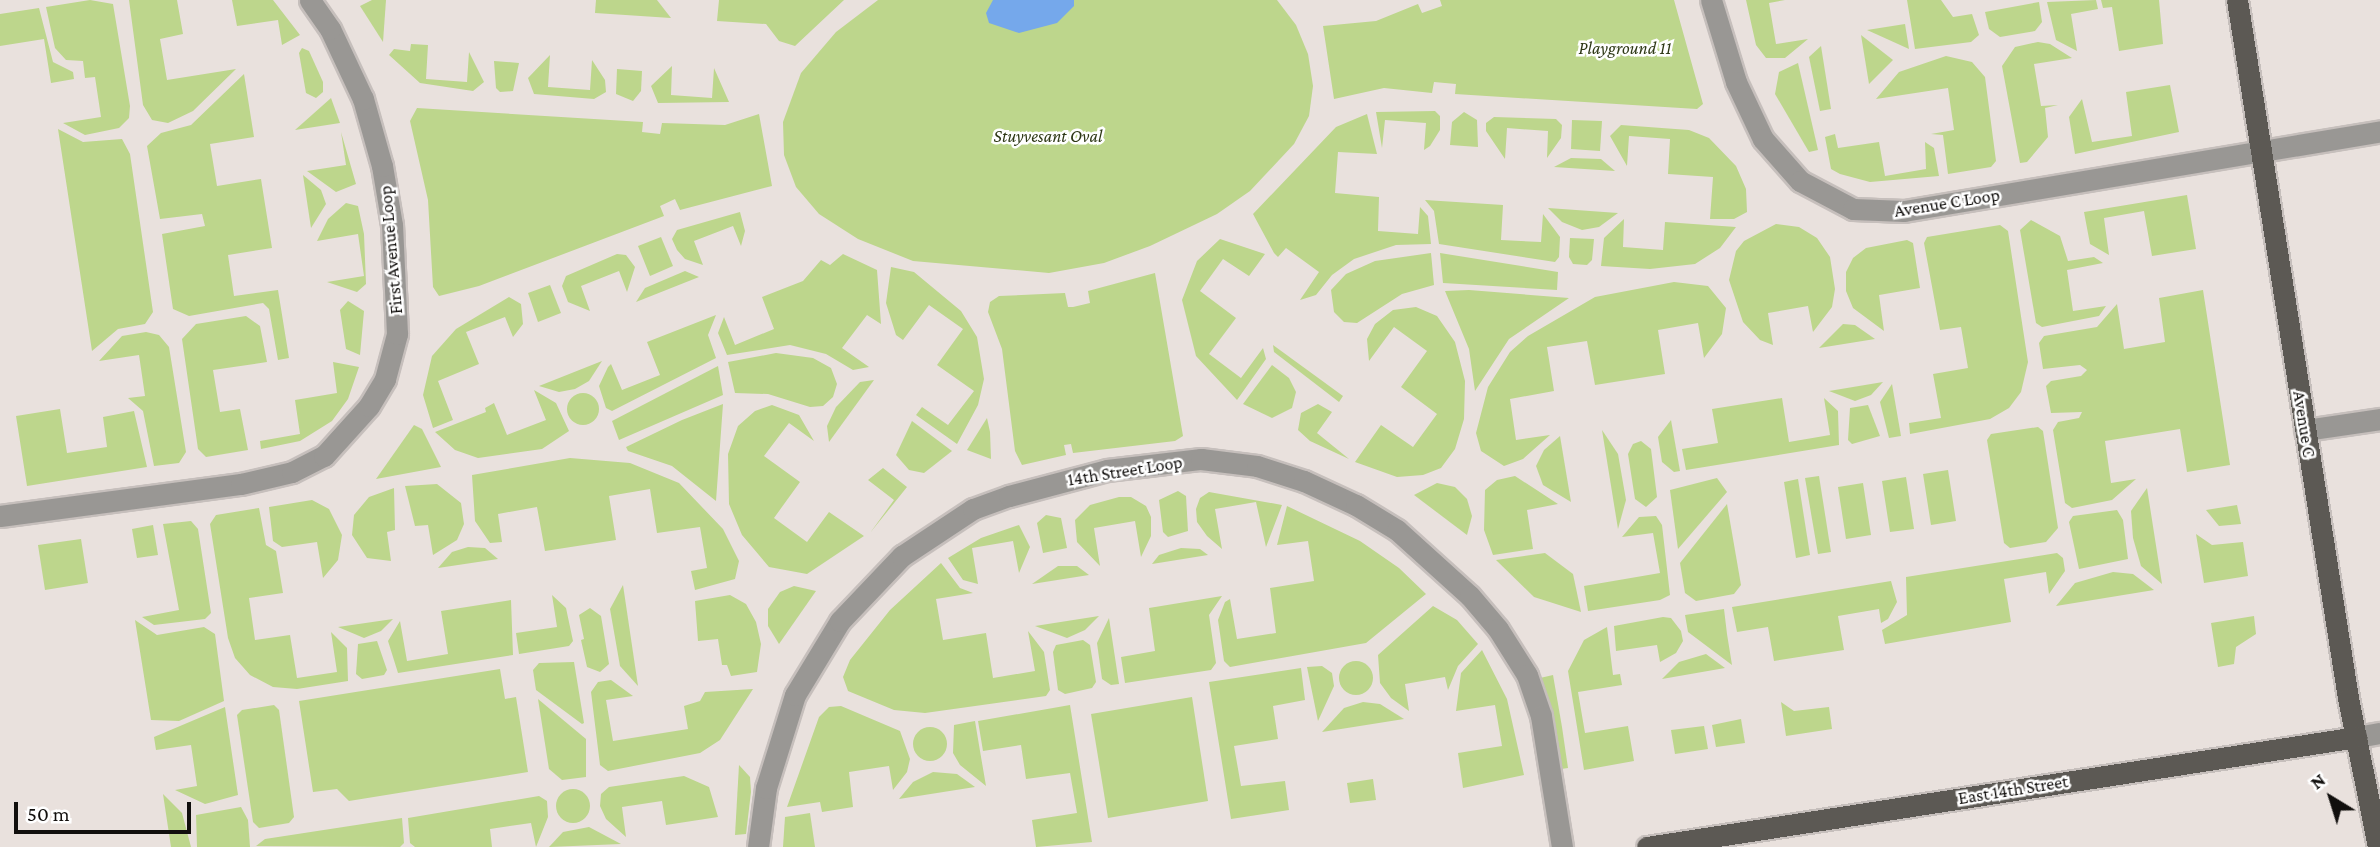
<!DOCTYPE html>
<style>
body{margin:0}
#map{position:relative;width:2380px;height:847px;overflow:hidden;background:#e9e1dd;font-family:"Crimson Pro",serif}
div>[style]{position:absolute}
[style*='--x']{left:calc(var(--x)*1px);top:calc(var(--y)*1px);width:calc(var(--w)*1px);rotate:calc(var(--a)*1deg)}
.green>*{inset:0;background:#bdd68c}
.round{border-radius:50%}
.water>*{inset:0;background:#75a8eb}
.roads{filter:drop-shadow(2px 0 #c6bfbc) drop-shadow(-2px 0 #c6bfbc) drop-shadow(0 2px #c6bfbc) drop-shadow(0 -2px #c6bfbc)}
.minor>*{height:21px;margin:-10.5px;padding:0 10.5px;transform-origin:10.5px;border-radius:10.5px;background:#999794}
.major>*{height:21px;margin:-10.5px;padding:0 10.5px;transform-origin:10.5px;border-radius:10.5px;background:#5c5954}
span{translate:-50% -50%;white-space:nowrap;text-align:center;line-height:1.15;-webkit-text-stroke:5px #fff;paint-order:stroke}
.park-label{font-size:18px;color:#2d3715;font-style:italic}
.street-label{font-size:18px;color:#110f0d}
.north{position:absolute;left:2296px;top:763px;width:70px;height:70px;-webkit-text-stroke:5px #fff;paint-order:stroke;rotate:322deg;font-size:19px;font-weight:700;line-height:28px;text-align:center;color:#110f0d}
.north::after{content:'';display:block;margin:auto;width:24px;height:32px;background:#110f0d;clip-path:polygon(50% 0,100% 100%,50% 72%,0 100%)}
.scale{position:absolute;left:14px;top:802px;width:177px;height:32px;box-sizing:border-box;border:4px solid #110f0d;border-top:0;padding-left:9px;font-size:21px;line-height:24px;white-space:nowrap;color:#110f0d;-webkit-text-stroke:5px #fff;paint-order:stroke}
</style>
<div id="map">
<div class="green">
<i style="clip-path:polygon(90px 0,113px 4px,130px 106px,129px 118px,119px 128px,85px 135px,63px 123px,101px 117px,95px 77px,85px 78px,83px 61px,66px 60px,55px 48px,46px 7px)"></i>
<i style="clip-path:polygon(129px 0,177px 0,183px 34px,160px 39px,167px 80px,236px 69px,193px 111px,168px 123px,152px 120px,143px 105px)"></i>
<i style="clip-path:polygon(232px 0,273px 0,300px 35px,282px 45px,278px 20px,237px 26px)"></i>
<i style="clip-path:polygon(372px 0,386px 0,383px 42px,360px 6px)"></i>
<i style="clip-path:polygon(596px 0,657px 0,671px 18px,595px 13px)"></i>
<i style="clip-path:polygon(719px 0,844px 0,795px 46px,779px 41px,766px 24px,717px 21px)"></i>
<i style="clip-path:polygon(878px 0,1277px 0,1296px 25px,1308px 54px,1313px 86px,1309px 116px,1294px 144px,1250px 191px,1217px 214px,1150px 246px,1104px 263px,1049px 273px,913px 261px,858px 239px,819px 214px,796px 187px,784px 155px,783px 122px,801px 73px,836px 32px)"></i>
<i style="clip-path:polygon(1440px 0,1674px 0,1703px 104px,1697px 109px,1455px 94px,1456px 84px,1434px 82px,1432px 93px,1384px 88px,1334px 99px,1323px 26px,1376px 21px,1418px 4px,1422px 13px,1442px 6px)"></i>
<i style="clip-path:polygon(1746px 0,1785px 0,1769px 3px,1776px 44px,1808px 39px,1785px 58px,1766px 58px,1756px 45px)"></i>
<i style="clip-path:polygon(1907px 0,1941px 0,1953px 17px,1972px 14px,1979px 35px,1971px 42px,1915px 49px)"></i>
<i style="clip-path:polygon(2096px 0,2098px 9px,2071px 14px,2077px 51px,2056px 40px,2047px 2px)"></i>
<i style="clip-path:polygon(2101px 0,2159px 0,2163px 44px,2119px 51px,2112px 7px,2103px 8px)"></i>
<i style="clip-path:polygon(2039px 2px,2042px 22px,2035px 31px,2000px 37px,1989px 29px,1985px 12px)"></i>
<i style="clip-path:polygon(39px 8px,53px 62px,73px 72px,74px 79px,51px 83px,44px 39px,0 46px,0 14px)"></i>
<i style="clip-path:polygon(1905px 24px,1909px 49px,1867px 30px)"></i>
<i style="clip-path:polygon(1861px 35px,1893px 60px,1869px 84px)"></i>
<i style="clip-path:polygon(2038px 42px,2050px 44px,2072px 58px,2034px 64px,2041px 106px,2058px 105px,2045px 108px,2048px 137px,2027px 162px,2020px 163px,2002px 66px,2015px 47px)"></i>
<i style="clip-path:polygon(411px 44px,428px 45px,426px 79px,467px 82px,469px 52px,484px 82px,473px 91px,420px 83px,389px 55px,394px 49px,410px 51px)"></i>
<i style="clip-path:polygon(1821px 46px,1831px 109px,1820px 111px,1809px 57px)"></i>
<i style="clip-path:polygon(302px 48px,309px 51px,323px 82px,323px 92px,316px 98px,306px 93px,299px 53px)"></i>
<i style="clip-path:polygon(550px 55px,548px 87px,590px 90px,592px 60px,605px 80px,606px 92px,594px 99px,534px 94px,528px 78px)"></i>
<i style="clip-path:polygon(1946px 56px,1972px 62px,1985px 77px,1996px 161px,1991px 167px,1948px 174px,1943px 135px,1931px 134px,1954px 130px,1948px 88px,1876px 99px,1899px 72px)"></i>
<i style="clip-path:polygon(494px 61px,519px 63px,513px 91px,500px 92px,496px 88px)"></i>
<i style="clip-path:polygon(1798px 63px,1818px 150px,1809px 152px,1775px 94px,1779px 72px)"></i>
<i style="clip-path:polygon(672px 66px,671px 95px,712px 98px,714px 68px,729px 102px,658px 103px,651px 86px)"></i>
<i style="clip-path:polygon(617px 69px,642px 71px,641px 91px,633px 101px,616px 94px)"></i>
<i style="clip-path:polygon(244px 74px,254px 137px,210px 144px,217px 186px,261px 179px,272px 248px,228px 255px,234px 296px,278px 290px,289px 358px,278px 360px,269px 309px,263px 303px,189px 316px,173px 309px,162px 234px,205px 226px,202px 214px,160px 219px,147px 146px,161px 133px,191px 125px)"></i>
<i style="clip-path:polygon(2170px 85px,2179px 132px,2075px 154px,2069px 117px,2082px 99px,2092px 142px,2132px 136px,2126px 92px)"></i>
<i style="clip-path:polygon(331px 98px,340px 123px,295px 130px)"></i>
<i style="clip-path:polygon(417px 108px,643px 122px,642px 132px,660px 134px,662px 123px,725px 125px,759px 114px,772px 186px,680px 210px,675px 199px,660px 206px,664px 216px,479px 286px,439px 296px,433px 287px,428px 200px,410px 121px)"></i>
<i style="clip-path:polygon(1435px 111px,1440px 116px,1440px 130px,1430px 146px,1424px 150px,1426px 123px,1385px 120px,1382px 148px,1376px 112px)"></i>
<i style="clip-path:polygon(1464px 112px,1477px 120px,1478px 147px,1450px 145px,1452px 122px)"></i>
<i style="clip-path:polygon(1367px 114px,1377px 154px,1338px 152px,1335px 193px,1379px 197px,1378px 231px,1418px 234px,1420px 207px,1428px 216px,1431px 244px,1396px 245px,1354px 259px,1332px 275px,1316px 295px,1300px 300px,1319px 272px,1286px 248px,1278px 257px,1274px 253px,1253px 214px,1336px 127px)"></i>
<i style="clip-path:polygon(1494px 117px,1556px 119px,1562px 125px,1561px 138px,1547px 158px,1548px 131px,1507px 128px,1505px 159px,1486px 131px,1486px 123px)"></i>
<i style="clip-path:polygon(1572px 120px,1602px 121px,1600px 151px,1571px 149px)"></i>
<i style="clip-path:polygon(1621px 125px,1689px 130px,1709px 138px,1736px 166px,1746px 189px,1747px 212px,1734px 219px,1710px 219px,1713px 177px,1668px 174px,1670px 139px,1629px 136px,1627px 166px,1610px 136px)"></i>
<i style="clip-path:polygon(58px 129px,83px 142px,122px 139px,130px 154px,153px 312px,145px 324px,118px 329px,92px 351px)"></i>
<i style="clip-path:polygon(341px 132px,356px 184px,336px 192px,307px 171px,346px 165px)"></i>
<i style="clip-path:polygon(1835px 134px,1838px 148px,1879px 142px,1885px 176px,1926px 169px,1925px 142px,1934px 148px,1939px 176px,1870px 182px,1840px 174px,1831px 169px,1825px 137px)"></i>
<i style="clip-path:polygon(1571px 158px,1601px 159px,1615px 171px,1554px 167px)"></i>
<i style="clip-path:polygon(303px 175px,321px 190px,326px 204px,311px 228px)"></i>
<i style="clip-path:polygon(2187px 195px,2196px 249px,2152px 256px,2144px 211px,2104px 218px,2109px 255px,2090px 244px,2084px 212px)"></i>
<i style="clip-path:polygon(1425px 200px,1503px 205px,1501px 240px,1541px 242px,1543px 214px,1560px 237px,1559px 257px,1555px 262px,1439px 244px,1434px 211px)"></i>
<i style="clip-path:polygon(346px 203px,358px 206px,364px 234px,366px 284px,357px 292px,327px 282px,364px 276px,358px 234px,317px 241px,328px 219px)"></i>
<i style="clip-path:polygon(1548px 208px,1618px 213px,1599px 227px,1582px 230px,1562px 222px)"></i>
<i style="clip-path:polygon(740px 212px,745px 231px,741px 246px,733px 226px,694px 241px,703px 265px,685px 259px,677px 250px,672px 239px,677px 230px)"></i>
<i style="clip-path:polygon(1624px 219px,1623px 247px,1663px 250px,1665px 222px,1736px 227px,1720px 248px,1695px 264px,1650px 269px,1601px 266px,1604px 238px)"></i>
<i style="clip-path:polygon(2031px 220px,2060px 236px,2068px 261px,2094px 257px,2103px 263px,2067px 270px,2073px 311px,2106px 306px,2099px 316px,2042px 327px,2036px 323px,2020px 230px)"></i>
<i style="clip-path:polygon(1776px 224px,1799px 227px,1817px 238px,1830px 257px,1835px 289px,1832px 307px,1813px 332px,1808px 306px,1768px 313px,1773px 345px,1760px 340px,1743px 322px,1729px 280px,1736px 251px,1744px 241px)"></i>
<i style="clip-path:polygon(2000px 225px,2008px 231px,2028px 362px,2021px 392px,2009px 408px,1990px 419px,1910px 434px,1909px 423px,1941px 418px,1933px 374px,1968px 368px,1961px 327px,1940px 330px,1924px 243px,1927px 237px)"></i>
<i style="clip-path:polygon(661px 237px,673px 266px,650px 276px,638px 246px)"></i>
<i style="clip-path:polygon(1570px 238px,1594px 239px,1592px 260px,1587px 265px,1573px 264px,1569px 257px)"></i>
<i style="clip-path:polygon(1220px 239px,1265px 254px,1249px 276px,1223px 259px,1200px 291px,1236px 318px,1209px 354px,1241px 378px,1263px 348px,1266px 359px,1237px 400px,1196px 356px,1182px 300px,1197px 261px)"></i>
<i style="clip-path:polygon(1907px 240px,1913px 243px,1920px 288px,1879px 295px,1884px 331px,1853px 308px,1846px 291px,1846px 272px,1853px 258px,1866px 248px)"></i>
<i style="clip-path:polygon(1431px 253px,1434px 285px,1402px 294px,1357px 323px,1344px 322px,1334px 312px,1331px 290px,1346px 274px,1375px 261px)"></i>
<i style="clip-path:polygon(1440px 253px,1558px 272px,1557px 290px,1443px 283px)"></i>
<i style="clip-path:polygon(617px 254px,626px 255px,635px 267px,627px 292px,619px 271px,581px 286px,590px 311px,568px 302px,562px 286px,566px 276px)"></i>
<i style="clip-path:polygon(843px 254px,877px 270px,881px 324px,867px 315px,842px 348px,869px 367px,853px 370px,826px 354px,790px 345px,727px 355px,718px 333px,724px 317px,735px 345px,774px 329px,762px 297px,803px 281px,821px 260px,830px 265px)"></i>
<i style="clip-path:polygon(891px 267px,914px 272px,961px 311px,977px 337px,984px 379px,978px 405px,957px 444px,916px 415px,922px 407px,948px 425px,974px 391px,937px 365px,963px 329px,929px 305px,903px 340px,896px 335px,886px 303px)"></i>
<i style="clip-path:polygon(685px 271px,699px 277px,636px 302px,645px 288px)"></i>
<i style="clip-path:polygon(1155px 273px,1183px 436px,1175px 441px,1073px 453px,1071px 444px,1064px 445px,1066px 455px,1022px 465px,1015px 451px,1002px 349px,988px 312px,990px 302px,999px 296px,1065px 293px,1068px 307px,1073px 307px,1090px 303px,1088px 291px)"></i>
<i style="clip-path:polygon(1674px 282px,1708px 286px,1726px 308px,1722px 334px,1704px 358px,1698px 323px,1658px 330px,1665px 374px,1595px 385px,1587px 341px,1547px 347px,1554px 391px,1510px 399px,1516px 440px,1550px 435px,1523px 459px,1504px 466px,1481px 451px,1476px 433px,1488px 387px,1510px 352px,1528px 336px,1595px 297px)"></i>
<i style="clip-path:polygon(550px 285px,561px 313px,538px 322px,528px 293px)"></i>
<i style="clip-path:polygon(1469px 290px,1569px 298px,1509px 339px,1475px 391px,1469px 349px,1445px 291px)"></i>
<i style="clip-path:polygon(2203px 290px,2230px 465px,2187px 472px,2180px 429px,2105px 441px,2111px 483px,2136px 479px,2112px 500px,2072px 508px,2065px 503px,2053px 430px,2058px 422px,2079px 418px,2082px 412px,2051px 413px,2046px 386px,2051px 381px,2081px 376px,2087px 370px,2080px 365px,2043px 369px,2039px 343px,2044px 336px,2097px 327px,2117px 304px,2124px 349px,2165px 342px,2159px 298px)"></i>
<i style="clip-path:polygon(509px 297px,521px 304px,523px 324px,513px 337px,505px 317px,466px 332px,479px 364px,438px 381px,453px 420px,433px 428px,423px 395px,432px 356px,456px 329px)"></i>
<i style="clip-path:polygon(348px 301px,364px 311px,360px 355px,346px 349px,340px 310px)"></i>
<i style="clip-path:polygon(1416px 307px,1437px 316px,1455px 342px,1465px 381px,1464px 419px,1455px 449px,1441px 468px,1423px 475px,1397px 477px,1355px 462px,1381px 425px,1413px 447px,1437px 414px,1401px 387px,1427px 351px,1394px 327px,1369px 361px,1367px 339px,1375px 324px,1393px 310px)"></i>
<i style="clip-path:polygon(716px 315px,708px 335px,716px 358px,612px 411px,606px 408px,599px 386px,608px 367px,611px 364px,622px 390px,660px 375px,647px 342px)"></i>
<i style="clip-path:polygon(246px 316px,260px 326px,267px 362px,213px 370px,220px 412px,240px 409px,248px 450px,206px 457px,198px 449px,182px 339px,196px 324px)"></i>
<i style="clip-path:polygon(1843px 324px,1855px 325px,1875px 339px,1819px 348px)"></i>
<i style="clip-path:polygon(146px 332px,159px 335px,169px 347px,186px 452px,179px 463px,154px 466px,143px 411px,128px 398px,145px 396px,139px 355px,99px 361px,122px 336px)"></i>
<i style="clip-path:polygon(1273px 345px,1343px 396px,1339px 402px,1274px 352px)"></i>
<i style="clip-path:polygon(776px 353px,813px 358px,831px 368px,837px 384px,833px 397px,823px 406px,810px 407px,768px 394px,735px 393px,728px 362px)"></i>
<i style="clip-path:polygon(602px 361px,589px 381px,575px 389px,559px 392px,539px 386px)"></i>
<i style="clip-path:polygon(333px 362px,359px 367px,348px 399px,332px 421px,300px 441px,261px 449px,260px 441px,300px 434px,295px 400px,337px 393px)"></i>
<i style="clip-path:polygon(1272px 365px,1289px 378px,1296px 392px,1292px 408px,1272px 418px,1243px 404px)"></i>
<i style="clip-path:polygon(718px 366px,723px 395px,619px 440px,612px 421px)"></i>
<i style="clip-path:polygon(874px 380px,829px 442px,827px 426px,836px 407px,860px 382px)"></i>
<i style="clip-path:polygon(1883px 382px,1871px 395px,1855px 401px,1829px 391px)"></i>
<i style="clip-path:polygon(1892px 384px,1901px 436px,1889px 438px,1880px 402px)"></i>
<i style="clip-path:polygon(534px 390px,556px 403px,569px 431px,542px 449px,478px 458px,455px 450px,435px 432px,486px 412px,485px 408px,494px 403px,507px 435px,546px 420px)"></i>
<i class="round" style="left:567px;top:393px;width:32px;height:32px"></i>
<i style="clip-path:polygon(1782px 398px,1789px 442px,1830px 435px,1824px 398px,1838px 411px,1839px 445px,1686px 470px,1682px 449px,1718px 443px,1712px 409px)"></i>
<i style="clip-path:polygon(723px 404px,716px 501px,672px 466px,628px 451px,626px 447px,682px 420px)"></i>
<i style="clip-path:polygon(1318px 404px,1332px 412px,1317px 433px,1349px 459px,1310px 441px,1298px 430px,1301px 413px)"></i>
<i style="clip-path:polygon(772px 405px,799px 415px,814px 441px,789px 423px,764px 456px,800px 482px,774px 518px,807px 542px,829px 512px,864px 536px,807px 574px,769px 567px,742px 535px,729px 504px,728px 454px,738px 426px,755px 411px)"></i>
<i style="clip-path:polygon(1868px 405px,1880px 436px,1852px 444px,1848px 440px,1850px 408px)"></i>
<i style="clip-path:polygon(60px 409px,67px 453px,107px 447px,103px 417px,134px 411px,147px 467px,27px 486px,16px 416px)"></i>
<i style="clip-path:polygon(987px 418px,990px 432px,991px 459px,967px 450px)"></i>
<i style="clip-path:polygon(1671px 420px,1680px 471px,1674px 472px,1662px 462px,1658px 437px)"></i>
<i style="clip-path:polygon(912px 421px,952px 451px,924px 473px,909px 470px,896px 455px)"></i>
<i style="clip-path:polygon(414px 425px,422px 429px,441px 467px,376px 479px)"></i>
<i style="clip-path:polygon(2038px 427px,2043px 431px,2058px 528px,2046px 542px,2010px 548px,2004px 543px,1987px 440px,1991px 434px)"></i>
<i style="clip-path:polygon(1602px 430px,1618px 454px,1626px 500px,1618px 529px)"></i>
<i style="clip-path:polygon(1560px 436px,1571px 502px,1543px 485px,1536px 466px,1544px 450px)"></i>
<i style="clip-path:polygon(1641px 441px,1651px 449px,1657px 497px,1646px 507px,1635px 499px,1628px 454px,1633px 444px)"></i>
<i style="clip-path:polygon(570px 458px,630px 463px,679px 483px,723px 529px,739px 561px,735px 579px,695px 590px,691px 571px,707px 568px,700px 527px,657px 533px,650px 489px,609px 496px,616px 540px,545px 551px,537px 507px,498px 514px,502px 542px,490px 543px,475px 521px,472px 475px)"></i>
<i style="clip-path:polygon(883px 468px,907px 487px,870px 533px,894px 500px,868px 480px)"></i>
<i style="clip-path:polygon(1948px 470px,1956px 521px,1931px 525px,1923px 474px)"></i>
<i style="clip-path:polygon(1515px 476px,1558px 504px,1527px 510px,1533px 549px,1493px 555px,1484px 530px,1485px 490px,1497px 480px)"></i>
<i style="clip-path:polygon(1819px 476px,1831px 552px,1818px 554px,1805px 478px)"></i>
<i style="clip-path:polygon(1906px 477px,1914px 529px,1890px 532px,1882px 481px)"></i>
<i style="clip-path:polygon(1717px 478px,1727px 492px,1678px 549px,1670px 490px)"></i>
<i style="clip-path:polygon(1798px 479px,1810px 555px,1796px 558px,1784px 482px)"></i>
<i style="clip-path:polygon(1437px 483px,1455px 487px,1467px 499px,1472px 516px,1467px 535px,1414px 495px)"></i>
<i style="clip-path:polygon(1863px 483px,1871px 535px,1846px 539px,1838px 487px)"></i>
<i style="clip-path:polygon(437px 484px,461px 503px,464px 524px,457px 540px,433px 555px,428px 525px,415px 526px,405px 486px)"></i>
<i style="clip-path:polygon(394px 488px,395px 530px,387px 532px,391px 561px,367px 558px,352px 535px,354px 515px,369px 497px)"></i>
<i style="clip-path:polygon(2147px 488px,2162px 584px,2141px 566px,2133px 538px,2131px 511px)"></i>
<i style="clip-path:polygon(1178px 491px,1186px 496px,1188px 531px,1168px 537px,1163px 532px,1159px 500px)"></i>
<i style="clip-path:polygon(1209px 492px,1282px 505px,1266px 547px,1256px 502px,1215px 509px,1222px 549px,1207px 536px,1197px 522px,1196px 509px,1200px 498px)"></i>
<i style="clip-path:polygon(1119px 497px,1131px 497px,1146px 506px,1151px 517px,1151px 536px,1141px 557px,1135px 521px,1094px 528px,1100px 566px,1077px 542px,1075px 520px,1090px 505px)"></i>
<i style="clip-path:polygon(312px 500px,329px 509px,342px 535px,338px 560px,323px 578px,317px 542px,282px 547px,273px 541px,269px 507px)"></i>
<i style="clip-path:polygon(1727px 504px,1741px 585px,1734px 594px,1696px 601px,1685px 593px,1680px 563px)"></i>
<i style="clip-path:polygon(2237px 505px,2241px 524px,2219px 526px,2206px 510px)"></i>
<i style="clip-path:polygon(1287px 506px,1360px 541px,1399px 568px,1426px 594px,1366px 643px,1230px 667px,1224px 661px,1218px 620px,1225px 602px,1230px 599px,1237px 639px,1276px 633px,1270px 588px,1314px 581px,1308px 541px,1277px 545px)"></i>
<i style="clip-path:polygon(259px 508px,266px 545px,276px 551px,283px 593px,249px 598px,255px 640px,290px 635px,297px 678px,337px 672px,331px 632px,347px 648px,348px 681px,297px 689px,273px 687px,250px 675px,235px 658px,228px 638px,210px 524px,216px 515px)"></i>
<i style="clip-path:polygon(2117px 510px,2123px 520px,2128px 559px,2079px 569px,2069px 522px,2073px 516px)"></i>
<i style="clip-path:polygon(1046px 515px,1061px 518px,1067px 548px,1043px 553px,1037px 523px)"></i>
<i style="clip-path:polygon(1656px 516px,1662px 525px,1670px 595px,1660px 600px,1588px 611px,1584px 586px,1660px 573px,1653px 533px,1622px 537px,1639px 517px)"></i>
<i style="clip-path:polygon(191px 521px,198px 529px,211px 613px,205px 619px,154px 625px,142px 617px,179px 610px,163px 524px)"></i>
<i style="clip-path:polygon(153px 525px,158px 555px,137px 558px,132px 529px)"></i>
<i style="clip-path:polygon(1019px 525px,1030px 547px,1019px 573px,1013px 541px,972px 548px,978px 584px,963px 580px,948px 558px,981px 538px)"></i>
<i style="clip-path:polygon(2196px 534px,2212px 545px,2243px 542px,2248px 576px,2204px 583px)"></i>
<i style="clip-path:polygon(81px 539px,88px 583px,45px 590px,38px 545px)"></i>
<i style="clip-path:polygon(468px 547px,485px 548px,498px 559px,438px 568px,452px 552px)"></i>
<i style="clip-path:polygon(1181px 548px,1200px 549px,1208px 555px,1152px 564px,1159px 555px)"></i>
<i style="clip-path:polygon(1545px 553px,1573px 574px,1581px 612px,1534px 597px,1496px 560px)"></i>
<i style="clip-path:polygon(2057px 553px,2063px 558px,2065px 571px,2049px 594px,2046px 572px,2004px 579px,2011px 622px,1885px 644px,1882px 630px,1907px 615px,1906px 577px)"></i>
<i style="clip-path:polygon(941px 563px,960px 588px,973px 593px,936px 599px,943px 640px,986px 633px,993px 678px,1035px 671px,1028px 631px,1044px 652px,1050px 690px,1046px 696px,925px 713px,894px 710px,848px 691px,843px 677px,850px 660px,890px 610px)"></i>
<i style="clip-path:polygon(1058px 566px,1077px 566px,1089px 575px,1032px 584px)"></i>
<i style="clip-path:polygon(2113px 572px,2133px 574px,2154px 590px,2056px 606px,2075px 583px)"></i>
<i style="clip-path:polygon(1891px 581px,1897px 602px,1888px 619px,1881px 623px,1879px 609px,1838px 616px,1844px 650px,1774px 661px,1768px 627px,1737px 632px,1732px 607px)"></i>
<i style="clip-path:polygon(623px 585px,638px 686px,620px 666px,610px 609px)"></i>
<i style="clip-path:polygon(794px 586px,816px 591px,779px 644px,768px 626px,768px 609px,780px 592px)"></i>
<i style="clip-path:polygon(552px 595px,566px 608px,573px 641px,569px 646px,519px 654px,516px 633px,557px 627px)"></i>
<i style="clip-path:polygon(730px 595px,746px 604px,756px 622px,761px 644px,757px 672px,731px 676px,727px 665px,722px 665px,718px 639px,698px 641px,695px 601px)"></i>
<i style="clip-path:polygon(1222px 596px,1209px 615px,1216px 663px,1211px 670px,1125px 683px,1121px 657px,1155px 651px,1149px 608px)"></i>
<i style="clip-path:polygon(511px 600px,513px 655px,398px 673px,388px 641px,400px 621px,407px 661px,448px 654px,441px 611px)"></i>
<i style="clip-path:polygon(1433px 606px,1457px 620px,1478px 644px,1458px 666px,1448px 690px,1445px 677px,1405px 684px,1409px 711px,1391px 698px,1380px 683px,1378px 655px)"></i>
<i style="clip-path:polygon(590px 608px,601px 616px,609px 664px,600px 672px,587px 667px,581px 640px,584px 639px,579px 615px)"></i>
<i style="clip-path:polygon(1724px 609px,1727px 634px,1732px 665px,1688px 632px,1685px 615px)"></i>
<i style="clip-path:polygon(1099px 616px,1085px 630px,1067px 638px,1035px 626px)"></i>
<i style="clip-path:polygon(2254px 616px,2256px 634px,2236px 647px,2234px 664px,2218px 667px,2211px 623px)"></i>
<i style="clip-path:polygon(1663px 617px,1671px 618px,1681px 631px,1683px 641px,1676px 653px,1660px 662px,1657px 645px,1616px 651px,1614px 626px)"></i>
<i style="clip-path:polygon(1109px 618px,1119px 684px,1111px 685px,1102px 679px,1097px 643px)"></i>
<i style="clip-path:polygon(393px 619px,381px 631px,364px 638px,338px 627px)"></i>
<i style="clip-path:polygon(135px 620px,157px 635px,204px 627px,215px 634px,224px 701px,179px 721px,151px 720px)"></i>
<i style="clip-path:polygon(1607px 627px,1613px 675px,1620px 674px,1622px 685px,1578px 692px,1585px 733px,1628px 726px,1634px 761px,1584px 770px,1568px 671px,1584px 640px)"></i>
<i style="clip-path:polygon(1083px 640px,1090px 645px,1096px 682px,1092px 688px,1065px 694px,1058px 690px,1053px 652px,1056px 645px)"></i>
<i style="clip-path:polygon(377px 641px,387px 670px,384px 675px,362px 679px,356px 674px,358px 644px)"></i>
<i style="clip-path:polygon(1482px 650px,1507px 699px,1524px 775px,1463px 788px,1458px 753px,1502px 746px,1495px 705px,1456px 711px,1461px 673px)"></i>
<i style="clip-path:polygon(1706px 654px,1725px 668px,1662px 679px,1679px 662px)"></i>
<i class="round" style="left:1339px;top:661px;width:34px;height:34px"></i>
<i style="clip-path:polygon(574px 662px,584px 723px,582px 724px,536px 690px,533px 670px,539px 663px)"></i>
<i style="clip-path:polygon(1322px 666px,1332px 673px,1334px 686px,1318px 721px,1307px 667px)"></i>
<i style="clip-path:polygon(1301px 668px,1305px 700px,1273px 706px,1278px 739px,1234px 746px,1241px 786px,1285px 781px,1289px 810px,1231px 819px,1209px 682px)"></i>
<i style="clip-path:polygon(500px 669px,505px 699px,516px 697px,528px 772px,349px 801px,337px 789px,313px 792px,299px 701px)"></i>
<i style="clip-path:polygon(1553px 675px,1562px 727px,1568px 768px,1561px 769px,1540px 678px)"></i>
<i style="clip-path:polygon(611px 680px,633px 696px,606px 700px,613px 741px,688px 729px,684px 706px,700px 701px,705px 692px,753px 689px,720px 740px,700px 753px,608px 771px,600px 765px,591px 692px,598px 682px)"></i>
<i style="clip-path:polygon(1192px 697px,1208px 801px,1108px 818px,1091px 714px)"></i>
<i style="clip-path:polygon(538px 699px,586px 739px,586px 777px,562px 780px,549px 769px)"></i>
<i style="clip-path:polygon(1363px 702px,1380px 704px,1404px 719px,1322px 732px,1344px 708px)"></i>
<i style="clip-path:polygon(1781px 702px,1794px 711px,1829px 707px,1832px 729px,1786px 736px)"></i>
<i style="clip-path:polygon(274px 705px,279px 710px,294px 817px,289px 823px,259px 828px,253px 822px,237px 715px,242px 710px)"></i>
<i style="clip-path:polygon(1070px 705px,1092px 842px,1036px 847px,1032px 820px,1077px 813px,1070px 773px,1026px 779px,1021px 745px,983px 751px,978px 721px)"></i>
<i style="clip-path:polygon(841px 706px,900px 731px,910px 759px,907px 772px,893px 790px,889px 766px,849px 772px,853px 807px,822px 812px,820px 802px,787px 807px,819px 717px,829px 707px)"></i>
<i style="clip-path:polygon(225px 707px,238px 795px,205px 804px,175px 790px,197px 786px,191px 745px,156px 750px,154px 737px)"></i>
<i style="clip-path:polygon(1741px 719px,1745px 743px,1716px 747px,1712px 725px)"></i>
<i style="clip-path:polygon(975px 721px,980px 751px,986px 786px,960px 765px,953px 753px,954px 725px)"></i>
<i style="clip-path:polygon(1704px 726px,1708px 749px,1675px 754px,1671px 730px)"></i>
<i class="round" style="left:913px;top:727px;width:34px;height:34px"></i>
<i style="clip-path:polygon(739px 765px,750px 777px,751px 792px,746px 834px,735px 835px)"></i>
<i style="clip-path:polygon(933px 772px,957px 774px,975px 787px,899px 799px,913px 782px)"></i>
<i style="clip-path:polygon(684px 776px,709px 787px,718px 817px,666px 825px,662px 801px,622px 807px,626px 837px,606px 819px,600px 806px,601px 794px,609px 787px)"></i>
<i style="clip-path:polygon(1373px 779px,1376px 800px,1350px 803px,1347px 783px)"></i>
<i class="round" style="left:556px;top:789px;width:34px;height:34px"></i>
<i style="clip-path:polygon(163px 794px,182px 813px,191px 847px,171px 847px)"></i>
<i style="clip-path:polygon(539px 796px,547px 801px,548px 817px,536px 847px,531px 823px,490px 829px,492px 847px,415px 847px,410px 843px,408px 818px)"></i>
<i style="clip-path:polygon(241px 807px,248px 820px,250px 847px,197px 847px,196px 815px)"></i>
<i style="clip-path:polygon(810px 813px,815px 847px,783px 847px,785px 817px)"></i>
<i style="clip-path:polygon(402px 818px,404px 843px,400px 847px,256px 846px,265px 839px)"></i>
<i style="clip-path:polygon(589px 827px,621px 844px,549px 847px,563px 832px)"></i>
</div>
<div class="water">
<i style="clip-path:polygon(993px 0,1074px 0,1074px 6px,1057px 23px,1019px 33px,989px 23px,986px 13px)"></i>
</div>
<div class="roads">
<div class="minor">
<i style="--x:1711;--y:0;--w:86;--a:73"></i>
<i style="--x:1736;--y:82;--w:63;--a:64.7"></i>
<i style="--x:1763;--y:139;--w:56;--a:48.6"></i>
<i style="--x:1800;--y:181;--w:60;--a:27.8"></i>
<i style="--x:1853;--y:209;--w:51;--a:2.2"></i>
<i style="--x:1904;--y:211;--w:483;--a:-9.5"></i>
<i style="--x:2305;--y:430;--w:76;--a:-8.3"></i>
<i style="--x:0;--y:516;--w:243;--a:-7.6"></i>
<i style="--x:241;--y:484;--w:52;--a:-13.2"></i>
<i style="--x:292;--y:472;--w:36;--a:-27"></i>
<i style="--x:324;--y:456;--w:67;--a:-48"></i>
<i style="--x:369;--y:406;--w:31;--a:-59"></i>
<i style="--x:385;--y:379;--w:47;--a:-75.1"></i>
<i style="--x:397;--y:334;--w:109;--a:-92.6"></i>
<i style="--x:392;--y:225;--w:60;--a:-99.6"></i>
<i style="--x:382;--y:166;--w:70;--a:-105.8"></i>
<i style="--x:363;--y:99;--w:77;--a:-115.2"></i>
<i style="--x:330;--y:29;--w:35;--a:-125"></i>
<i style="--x:2357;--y:737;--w:23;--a:-10"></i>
<i style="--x:758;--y:847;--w:60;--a:-82.3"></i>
<i style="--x:766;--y:788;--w:97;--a:-72.7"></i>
<i style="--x:795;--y:695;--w:87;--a:-58.7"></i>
<i style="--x:840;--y:621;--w:90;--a:-46.4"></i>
<i style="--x:902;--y:556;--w:85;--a:-33.5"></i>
<i style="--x:973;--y:509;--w:38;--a:-20"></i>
<i style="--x:1009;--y:496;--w:101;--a:-14.9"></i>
<i style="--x:1107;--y:470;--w:95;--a:-6.7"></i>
<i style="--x:1201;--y:459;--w:56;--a:7.1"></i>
<i style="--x:1257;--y:466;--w:49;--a:17.7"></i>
<i style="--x:1304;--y:481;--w:57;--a:24.8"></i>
<i style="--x:1356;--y:505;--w:48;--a:31.4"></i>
<i style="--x:1397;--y:530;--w:98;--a:42.1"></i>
<i style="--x:1470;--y:596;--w:43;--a:49.7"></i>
<i style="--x:1498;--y:629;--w:54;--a:57.8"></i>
<i style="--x:1527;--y:675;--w:43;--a:71.1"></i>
<i style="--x:1541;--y:716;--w:133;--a:80.9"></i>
</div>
<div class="major">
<i style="--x:2237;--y:0;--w:707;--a:80.96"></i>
<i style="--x:2348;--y:698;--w:152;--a:78.6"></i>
<i style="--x:1647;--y:847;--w:718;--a:-8.81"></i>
</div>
</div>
<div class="park-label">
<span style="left:1625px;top:48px">Playground 11</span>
<span style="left:1048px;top:136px">Stuyvesant Oval</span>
</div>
<div class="street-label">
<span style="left:1947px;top:203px;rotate:-9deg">Avenue C Loop</span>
<span style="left:391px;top:250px;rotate:-95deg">First Avenue Loop</span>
<span style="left:2304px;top:424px;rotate:81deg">Avenue C</span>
<span style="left:1125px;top:471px;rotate:-9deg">14th Street Loop</span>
<span style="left:2013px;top:790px;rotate:-9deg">East 14th Street</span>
</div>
<div class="north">N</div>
<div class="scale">50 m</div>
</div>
